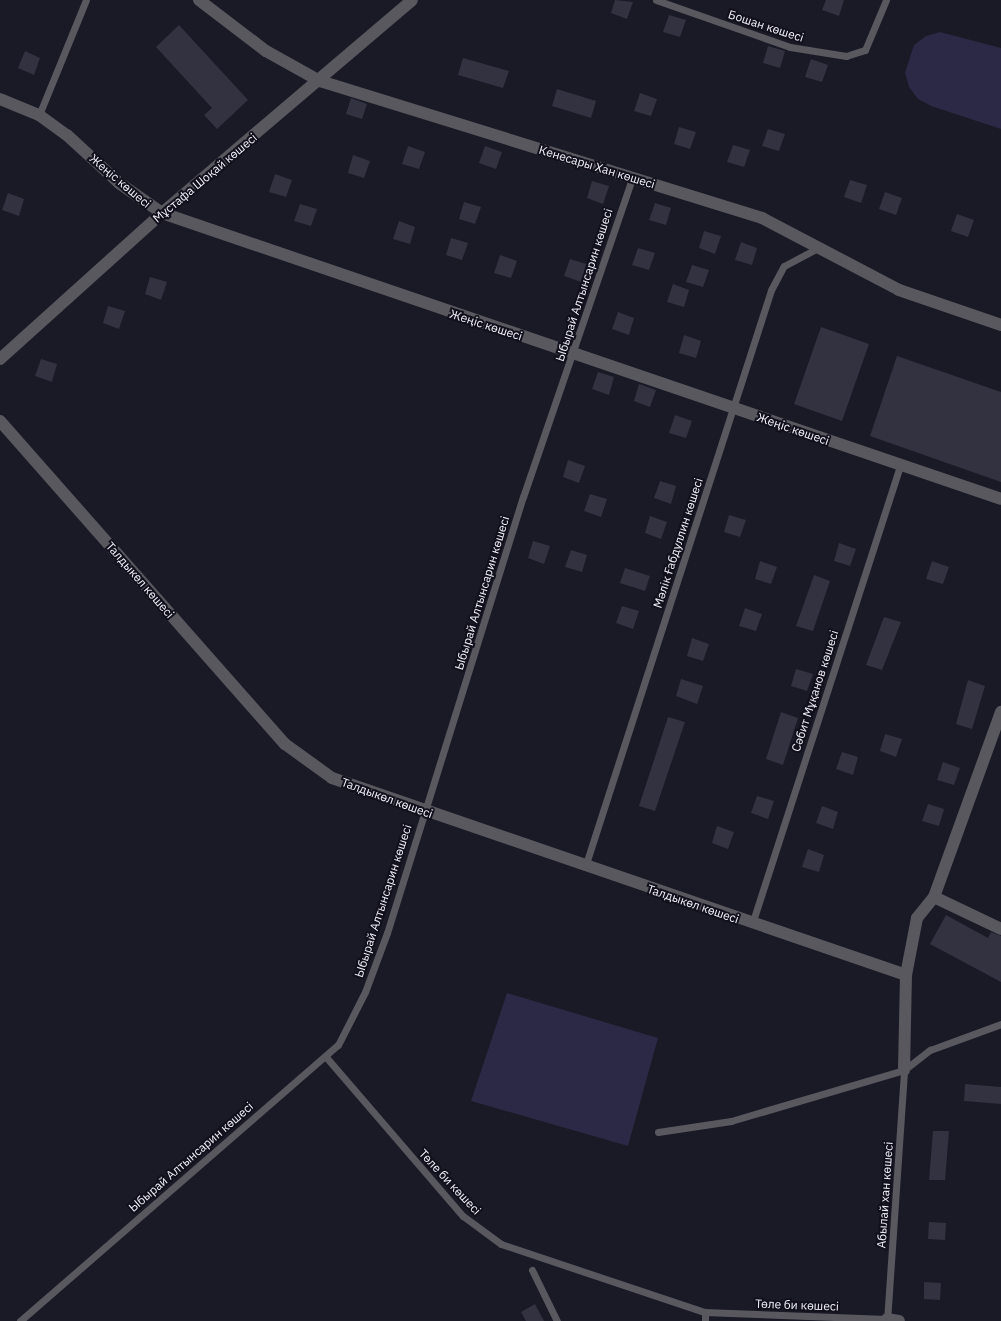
<!DOCTYPE html>
<meta charset="utf-8">
<style>
body{margin:0}
#map{position:relative;width:1001px;height:1321px;overflow:hidden;background:#1a1926;font-family:"IBM Plex Sans",sans-serif}
div>[style]{position:absolute}
[style*='--x']{left:calc(var(--x)*1px);top:calc(var(--y)*1px);width:calc(var(--w)*1px);rotate:calc(var(--a)*1deg)}
.green>*{inset:0;background:#2b2945}
.building>*{inset:0;background:#323240}
.lane>*{height:7px;margin:-3.5px;padding:0 3.5px;transform-origin:3.5px;border-radius:3.5px;background:#58585e}
.street>*{height:12px;margin:-6px;padding:0 6px;transform-origin:6px;border-radius:6px;background:#58585e}
span{translate:-50% -50%;white-space:nowrap;text-align:center;line-height:1.15;-webkit-text-stroke:4px #11101c;paint-order:stroke}
.street-label{font-size:12px;color:#f2f2fb}
</style>
<div id="map">
<div class="green">
<i style="clip-path:polygon(940px 32px,1001px 48px,1001px 129px,931px 106px,918px 99px,909px 87px,905px 73px,914px 45px,926px 36px)"></i>
<i style="clip-path:polygon(507px 993px,658px 1038px,628px 1146px,471px 1101px)"></i>
</div>
<div class="building">
<i style="clip-path:polygon(615px 0,633px 2px,627px 19px,611px 13px)"></i>
<i style="clip-path:polygon(826px 0,844px 0,839px 16px,822px 10px)"></i>
<i style="clip-path:polygon(669px 15px,686px 20px,680px 37px,663px 32px)"></i>
<i style="clip-path:polygon(179px 25px,248px 100px,217px 129px,204px 115px,212px 108px,156px 47px)"></i>
<i style="clip-path:polygon(768px 46px,785px 51px,780px 68px,763px 63px)"></i>
<i style="clip-path:polygon(25px 51px,40px 58px,34px 75px,18px 68px)"></i>
<i style="clip-path:polygon(463px 58px,509px 71px,503px 88px,458px 75px)"></i>
<i style="clip-path:polygon(811px 59px,828px 65px,822px 82px,805px 77px)"></i>
<i style="clip-path:polygon(557px 89px,596px 101px,591px 118px,552px 106px)"></i>
<i style="clip-path:polygon(640px 93px,657px 99px,651px 116px,634px 111px)"></i>
<i style="clip-path:polygon(351px 98px,367px 104px,362px 119px,346px 114px)"></i>
<i style="clip-path:polygon(679px 127px,696px 132px,690px 149px,674px 144px)"></i>
<i style="clip-path:polygon(768px 129px,785px 134px,779px 151px,762px 146px)"></i>
<i style="clip-path:polygon(733px 145px,750px 150px,744px 167px,727px 162px)"></i>
<i style="clip-path:polygon(408px 146px,425px 152px,419px 169px,402px 164px)"></i>
<i style="clip-path:polygon(485px 146px,502px 152px,496px 169px,479px 163px)"></i>
<i style="clip-path:polygon(353px 155px,370px 161px,364px 178px,348px 173px)"></i>
<i style="clip-path:polygon(275px 174px,292px 180px,286px 197px,269px 192px)"></i>
<i style="clip-path:polygon(850px 180px,867px 185px,861px 203px,844px 197px)"></i>
<i style="clip-path:polygon(592px 181px,609px 186px,603px 204px,587px 198px)"></i>
<i style="clip-path:polygon(885px 192px,902px 198px,896px 215px,879px 209px)"></i>
<i style="clip-path:polygon(8px 193px,24px 199px,19px 216px,2px 210px)"></i>
<i style="clip-path:polygon(464px 202px,481px 207px,475px 224px,459px 219px)"></i>
<i style="clip-path:polygon(655px 203px,671px 208px,666px 225px,649px 220px)"></i>
<i style="clip-path:polygon(300px 204px,317px 209px,311px 226px,294px 221px)"></i>
<i style="clip-path:polygon(957px 214px,974px 220px,968px 237px,951px 231px)"></i>
<i style="clip-path:polygon(399px 221px,415px 227px,410px 244px,393px 239px)"></i>
<i style="clip-path:polygon(704px 231px,721px 236px,715px 254px,699px 248px)"></i>
<i style="clip-path:polygon(451px 238px,468px 243px,462px 260px,446px 255px)"></i>
<i style="clip-path:polygon(741px 242px,757px 248px,752px 265px,735px 260px)"></i>
<i style="clip-path:polygon(638px 248px,655px 253px,649px 270px,632px 265px)"></i>
<i style="clip-path:polygon(500px 255px,517px 261px,511px 278px,494px 273px)"></i>
<i style="clip-path:polygon(570px 259px,586px 264px,581px 282px,564px 276px)"></i>
<i style="clip-path:polygon(692px 265px,709px 270px,703px 287px,686px 282px)"></i>
<i style="clip-path:polygon(150px 277px,167px 282px,161px 300px,145px 294px)"></i>
<i style="clip-path:polygon(673px 284px,689px 290px,684px 307px,667px 302px)"></i>
<i style="clip-path:polygon(108px 306px,125px 311px,119px 329px,103px 323px)"></i>
<i style="clip-path:polygon(618px 312px,634px 318px,629px 335px,612px 329px)"></i>
<i style="clip-path:polygon(821px 327px,869px 344px,842px 421px,794px 404px)"></i>
<i style="clip-path:polygon(684px 335px,701px 341px,696px 358px,679px 353px)"></i>
<i style="clip-path:polygon(897px 356px,1001px 392px,1001px 482px,870px 436px)"></i>
<i style="clip-path:polygon(41px 359px,57px 364px,52px 382px,35px 376px)"></i>
<i style="clip-path:polygon(598px 372px,614px 377px,609px 395px,592px 389px)"></i>
<i style="clip-path:polygon(639px 384px,656px 390px,650px 407px,634px 401px)"></i>
<i style="clip-path:polygon(675px 415px,692px 421px,686px 438px,669px 433px)"></i>
<i style="clip-path:polygon(568px 460px,585px 466px,579px 483px,563px 477px)"></i>
<i style="clip-path:polygon(660px 481px,676px 486px,671px 504px,654px 498px)"></i>
<i style="clip-path:polygon(590px 494px,607px 499px,601px 517px,584px 511px)"></i>
<i style="clip-path:polygon(729px 515px,746px 520px,740px 537px,724px 532px)"></i>
<i style="clip-path:polygon(650px 516px,667px 522px,661px 539px,645px 533px)"></i>
<i style="clip-path:polygon(533px 541px,550px 546px,544px 564px,528px 558px)"></i>
<i style="clip-path:polygon(839px 543px,856px 549px,850px 566px,834px 561px)"></i>
<i style="clip-path:polygon(571px 550px,587px 555px,582px 572px,565px 567px)"></i>
<i style="clip-path:polygon(760px 561px,777px 567px,771px 584px,755px 579px)"></i>
<i style="clip-path:polygon(932px 561px,949px 567px,943px 584px,926px 579px)"></i>
<i style="clip-path:polygon(625px 568px,650px 576px,645px 591px,620px 583px)"></i>
<i style="clip-path:polygon(814px 575px,830px 581px,813px 631px,796px 626px)"></i>
<i style="clip-path:polygon(622px 606px,639px 611px,633px 629px,616px 623px)"></i>
<i style="clip-path:polygon(745px 608px,762px 614px,756px 631px,739px 626px)"></i>
<i style="clip-path:polygon(884px 617px,901px 622px,882px 670px,866px 665px)"></i>
<i style="clip-path:polygon(692px 638px,709px 644px,703px 661px,687px 656px)"></i>
<i style="clip-path:polygon(796px 669px,813px 674px,807px 691px,791px 686px)"></i>
<i style="clip-path:polygon(681px 679px,703px 686px,697px 704px,676px 696px)"></i>
<i style="clip-path:polygon(968px 680px,985px 686px,972px 729px,956px 724px)"></i>
<i style="clip-path:polygon(781px 712px,798px 718px,783px 765px,766px 759px)"></i>
<i style="clip-path:polygon(668px 717px,685px 722px,655px 811px,639px 806px)"></i>
<i style="clip-path:polygon(885px 734px,902px 739px,896px 757px,880px 751px)"></i>
<i style="clip-path:polygon(842px 752px,858px 757px,853px 775px,836px 769px)"></i>
<i style="clip-path:polygon(943px 762px,960px 768px,954px 785px,937px 780px)"></i>
<i style="clip-path:polygon(757px 796px,774px 801px,768px 819px,751px 813px)"></i>
<i style="clip-path:polygon(928px 804px,944px 809px,939px 826px,922px 821px)"></i>
<i style="clip-path:polygon(822px 806px,838px 812px,833px 829px,816px 823px)"></i>
<i style="clip-path:polygon(717px 826px,734px 832px,728px 849px,712px 843px)"></i>
<i style="clip-path:polygon(808px 849px,824px 855px,819px 872px,802px 867px)"></i>
<i style="clip-path:polygon(946px 915px,988px 938px,991px 932px,1001px 936px,1001px 982px,930px 944px)"></i>
<i style="clip-path:polygon(965px 1084px,1001px 1087px,1001px 1104px,964px 1101px)"></i>
<i style="clip-path:polygon(933px 1131px,949px 1131px,945px 1180px,929px 1180px)"></i>
<i style="clip-path:polygon(929px 1222px,946px 1223px,945px 1240px,928px 1239px)"></i>
<i style="clip-path:polygon(924px 1282px,941px 1283px,940px 1300px,924px 1299px)"></i>
<i style="clip-path:polygon(535px 1304px,544px 1321px,526px 1321px,521px 1312px)"></i>
</div>
<div class="lane">
<i style="--x:656;--y:0;--w:142;--a:19.3"></i>
<i style="--x:790;--y:47;--w:57;--a:9.1"></i>
<i style="--x:846;--y:56;--w:20;--a:-18"></i>
<i style="--x:865;--y:50;--w:54;--a:-67.2"></i>
<i style="--x:39;--y:115;--w:124;--a:-67.8"></i>
<i style="--x:585;--y:867;--w:606;--a:-72.13"></i>
<i style="--x:771;--y:290;--w:27;--a:-62"></i>
<i style="--x:784;--y:266;--w:40;--a:-28"></i>
<i style="--x:752;--y:924;--w:482;--a:-72.1"></i>
<i style="--x:326;--y:1057;--w:210;--a:49.3"></i>
<i style="--x:463;--y:1216;--w:47;--a:36.4"></i>
<i style="--x:501;--y:1244;--w:214;--a:18.5"></i>
<i style="--x:704;--y:1312;--w:183;--a:2.2"></i>
<i style="--x:658;--y:1132;--w:74;--a:-8.6"></i>
<i style="--x:731;--y:1121;--w:180;--a:-16.4"></i>
<i style="--x:904;--y:1070;--w:33;--a:-38"></i>
<i style="--x:930;--y:1050;--w:76;--a:-20.1"></i>
<i style="--x:532;--y:1270;--w:57;--a:63.9"></i>
<i style="--x:705;--y:1312;--w:9;--a:90"></i>
<i style="--x:20;--y:1321;--w:421;--a:-41"></i>
<i style="--x:338;--y:1045;--w:59;--a:-63"></i>
<i style="--x:365;--y:992;--w:63;--a:-69.6"></i>
<i style="--x:387;--y:933;--w:457;--a:-72.7"></i>
<i style="--x:523;--y:497;--w:337;--a:-71.1"></i>
<i style="--x:887;--y:1321;--w:252;--a:-86.1"></i>
</div>
<div class="street">
<i style="--x:199;--y:0;--w:84;--a:37.3"></i>
<i style="--x:266;--y:51;--w:62;--a:29.1"></i>
<i style="--x:320;--y:81;--w:463;--a:17.2"></i>
<i style="--x:762;--y:218;--w:155;--a:27.7"></i>
<i style="--x:899;--y:290;--w:108;--a:18.9"></i>
<i style="--x:0;--y:99;--w:42;--a:22.3"></i>
<i style="--x:39;--y:115;--w:34;--a:36"></i>
<i style="--x:67;--y:135;--w:71;--a:42.7"></i>
<i style="--x:119;--y:183;--w:52;--a:34.9"></i>
<i style="--x:162;--y:213;--w:886;--a:18.82"></i>
<i style="--x:0;--y:359;--w:218;--a:-42"></i>
<i style="--x:162;--y:213;--w:328;--a:-40.4"></i>
<i style="--x:0;--y:421;--w:431;--a:48.6"></i>
<i style="--x:285;--y:744;--w:58;--a:35.9"></i>
<i style="--x:332;--y:778;--w:607;--a:18.94"></i>
<i style="--x:934;--y:897;--w:74;--a:25.5"></i>
<i style="--x:904;--y:1070;--w:95;--a:-88.8"></i>
<i style="--x:906;--y:975;--w:58;--a:-79.1"></i>
<i style="--x:917;--y:918;--w:27;--a:-51"></i>
<i style="--x:934;--y:897;--w:197;--a:-70.1"></i>
<i style="--x:887;--y:1319;--w:12;--a:9"></i>
</div>
<div class="street-label">
<span style="left:766px;top:26px;rotate:18deg">Бошан көшесі</span>
<span style="left:597px;top:167px;rotate:17deg">Кенесары Хан көшесі</span>
<span style="left:205px;top:178px;rotate:-40deg">Мұстафа Шоқай көшесі</span>
<span style="left:120px;top:181px;rotate:40deg">Жеңіс көшесі</span>
<span style="left:584px;top:285px;rotate:-72deg">Ыбырай Алтынсарин көшесі</span>
<span style="left:486px;top:325px;rotate:18deg">Жеңіс көшесі</span>
<span style="left:793px;top:429px;rotate:19deg">Жеңіс көшесі</span>
<span style="left:678px;top:543px;rotate:-72deg">Мәлік Ғабдуллин көшесі</span>
<span style="left:140px;top:580px;rotate:49deg">Талдыкөл көшесі</span>
<span style="left:482px;top:593px;rotate:-73deg">Ыбырай Алтынсарин көшесі</span>
<span style="left:815px;top:691px;rotate:-72deg">Сәбит Мұқанов көшесі</span>
<span style="left:387px;top:798px;rotate:20deg">Талдыкөл көшесі</span>
<span style="left:383px;top:901px;rotate:-72deg">Ыбырай Алтынсарин көшесі</span>
<span style="left:693px;top:904px;rotate:19deg">Талдыкөл көшесі</span>
<span style="left:191px;top:1157px;rotate:-41deg">Ыбырай Алтынсарин көшесі</span>
<span style="left:450px;top:1182px;rotate:47deg">Төле би көшесі</span>
<span style="left:885px;top:1195px;rotate:-86deg">Абылай хан көшесі</span>
<span style="left:797px;top:1305px;rotate:2deg">Төле би көшесі</span>
</div>
</div>
